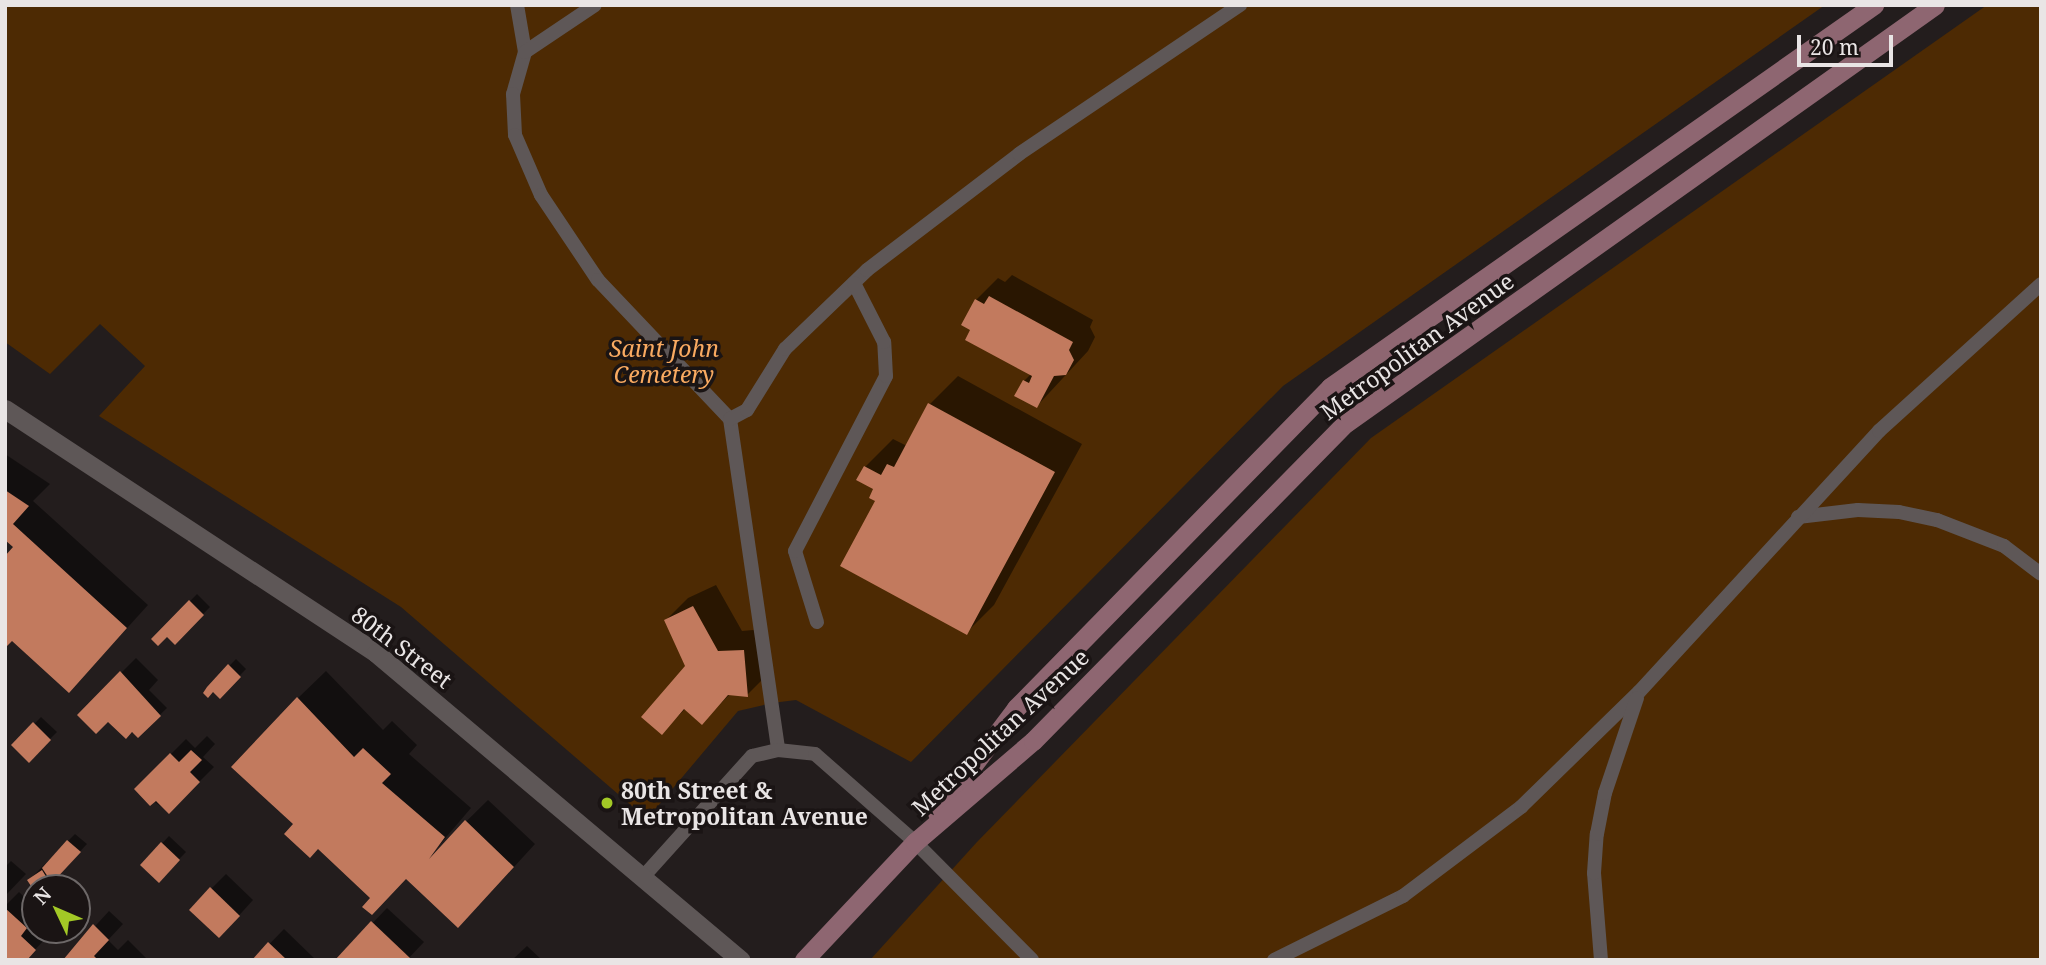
<!DOCTYPE html>
<style>
body{margin:0}
#map{position:relative;width:2046px;height:965px;overflow:hidden;background:#231d1d;font-family:"Noto Serif",serif}
div>[style]{position:absolute}
[style*='--x']{left:calc(var(--x)*1px);top:calc(var(--y)*1px);width:calc(var(--w)*1px);rotate:calc(var(--a)*1deg)}
.green>*{inset:0;background:#4d2a03}
.shadow>*{inset:0;background:#0007}
.building>*{inset:0;background:#c27a5e}
.service>*{height:14px;margin:-7px;padding:0 7px;transform-origin:7px;border-radius:7px;background:#5e5757}
.minor>*{height:19px;margin:-9.5px;padding:0 9.5px;transform-origin:9.5px;border-radius:9.5px;background:#5e5757}
.secondary>*{height:19px;margin:-9.5px;padding:0 9.5px;transform-origin:9.5px;border-radius:9.5px;background:#8e6671}
.dots>*{width:19px;height:19px;translate:-50% -50%;box-sizing:border-box;border:4px solid #1a1414;border-radius:50%}
span{translate:-50% -50%;white-space:nowrap;text-align:center;line-height:1.15;-webkit-text-stroke:7px #1a1414;paint-order:stroke}
.street-label{font-size:23px;color:#e9e5e5}
.park-label{font-size:23px;color:#f9aa61;font-style:italic}
.poi-label{font-size:23px;color:#e9e5e5;font-weight:700}
.left{translate:0 -50%;text-align:left}
.frame{position:absolute;inset:0;border:7px solid #e9e5e5;pointer-events:none}
.north{position:absolute;left:21px;top:874px;width:70px;height:70px;box-sizing:border-box;background:#1a1414;border:2px solid #6d6868;border-radius:50%;rotate:314deg;font-size:19px;font-weight:700;line-height:28px;text-align:center;color:#e9e5e5}
.north::after{content:'';display:block;margin:auto;width:24px;height:32px;background:#a3c926;clip-path:polygon(50% 0,100% 100%,50% 72%,0 100%)}
.scale{position:absolute;left:1797px;top:35px;width:96px;height:32px;box-sizing:border-box;border:4px solid #e9e5e5;border-top:0;padding-left:9px;font-size:21px;line-height:24px;white-space:nowrap;color:#e9e5e5;-webkit-text-stroke:5px #1a1414;paint-order:stroke}
</style>
<div id="map">
<div class="green">
<i style="clip-path:polygon(5px 5px,1825px 5px,1283px 386px,911px 762px,796px 700px,772px 703px,738px 711px,647px 819px,401px 607px,99px 416px,145px 366px,100px 324px,50px 374px,5px 342px)"></i>
<i style="clip-path:polygon(1987px 5px,2041px 5px,2041px 960px,870px 960px,977px 842px,1371px 438px)"></i>
</div>
<div class="shadow">
<i style="clip-path:polygon(1012px 275px,1093px 320px,1090px 327px,1095px 337px,1088px 351px,1037px 406px,1024px 381px,1031px 374px,972px 329px,976px 300px,998px 278px,1005px 282px)"></i>
<i style="clip-path:polygon(958px 376px,1082px 444px,994px 605px,966px 633px,877px 501px,865px 467px,893px 439px,907px 446px,930px 404px)"></i>
<i style="clip-path:polygon(5px 454px,50px 484px,33px 501px,148px 605px,90px 669px,16px 547px,5px 537px)"></i>
<i style="clip-path:polygon(716px 585px,742px 631px,765px 629px,769px 673px,747px 695px,730px 694px,702px 723px,686px 708px,662px 733px,687px 666px,666px 620px,688px 598px)"></i>
<i style="clip-path:polygon(197px 594px,210px 607px,175px 643px,167px 635px,153px 639px)"></i>
<i style="clip-path:polygon(136px 658px,158px 680px,149px 690px,167px 708px,138px 736px,109px 719px,79px 715px)"></i>
<i style="clip-path:polygon(236px 659px,246px 669px,220px 696px,208px 688px)"></i>
<i style="clip-path:polygon(326px 671px,383px 730px,392px 721px,417px 745px,409px 754px,471px 808px,425px 862px,488px 800px,535px 844px,480px 904px,407px 877px,373px 898px,295px 824px,298px 698px)"></i>
<i style="clip-path:polygon(41px 717px,57px 732px,29px 760px,14px 745px)"></i>
<i style="clip-path:polygon(207px 736px,215px 744px,203px 757px,214px 767px,169px 812px,136px 789px,186px 739px,195px 748px)"></i>
<i style="clip-path:polygon(75px 834px,87px 844px,57px 876px,64px 887px,35px 889px,29px 880px)"></i>
<i style="clip-path:polygon(169px 836px,186px 852px,159px 880px,142px 865px)"></i>
<i style="clip-path:polygon(11px 861px,26px 874px,5px 896px,5px 867px)"></i>
<i style="clip-path:polygon(226px 874px,253px 900px,234px 921px,211px 889px)"></i>
<i style="clip-path:polygon(19px 892px,35px 907px,35px 930px,50px 934px,25px 960px,5px 960px,5px 906px)"></i>
<i style="clip-path:polygon(387px 908px,424px 942px,407px 960px,337px 960px)"></i>
<i style="clip-path:polygon(109px 911px,123px 924px,108px 940px,118px 950px,128px 940px,148px 960px,64px 960px)"></i>
<i style="clip-path:polygon(284px 929px,316px 960px,254px 960px)"></i>
<i style="clip-path:polygon(527px 946px,542px 960px,512px 960px)"></i>
</div>
<div class="building">
<i style="clip-path:polygon(989px 296px,1073px 342px,1069px 350px,1074px 360px,1066px 375px,1054px 376px,1037px 408px,1014px 396px,1023px 380px,1029px 383px,1032px 376px,965px 340px,970px 330px,961px 325px,975px 299px,984px 304px)"></i>
<i style="clip-path:polygon(928px 403px,1055px 472px,967px 635px,840px 566px,875px 501px,869px 498px,873px 489px,856px 480px,864px 466px,881px 475px,887px 464px,894px 467px)"></i>
<i style="clip-path:polygon(5px 490px,29px 506px,13px 524px,127px 628px,69px 693px,12px 641px,5px 648px,5px 556px,13px 547px,5px 540px)"></i>
<i style="clip-path:polygon(189px 600px,204px 615px,175px 645px,167px 637px,158px 646px,151px 639px)"></i>
<i style="clip-path:polygon(693px 606px,718px 651px,744px 650px,748px 697px,728px 695px,702px 725px,684px 709px,662px 735px,641px 717px,685px 666px,664px 620px)"></i>
<i style="clip-path:polygon(228px 664px,241px 677px,220px 699px,213px 692px,208px 698px,203px 693px,207px 687px)"></i>
<i style="clip-path:polygon(120px 671px,161px 716px,138px 738px,132px 732px,126px 739px,108px 722px,96px 734px,77px 715px)"></i>
<i style="clip-path:polygon(297px 697px,354px 757px,363px 748px,391px 774px,382px 783px,445px 837px,429px 859px,465px 820px,514px 867px,458px 928px,406px 879px,372px 915px,362px 907px,370px 898px,318px 849px,310px 858px,284px 834px,293px 824px,231px 767px)"></i>
<i style="clip-path:polygon(33px 722px,51px 740px,29px 763px,11px 745px)"></i>
<i style="clip-path:polygon(191px 750px,202px 760px,190px 772px,200px 782px,169px 814px,156px 801px,150px 806px,134px 789px,170px 753px,179px 762px)"></i>
<i style="clip-path:polygon(67px 840px,81px 852px,52px 883px,42px 868px)"></i>
<i style="clip-path:polygon(161px 842px,180px 860px,159px 883px,140px 865px)"></i>
<i style="clip-path:polygon(42px 870px,53px 888px,35px 888px,35px 892px,27px 880px)"></i>
<i style="clip-path:polygon(210px 887px,240px 916px,219px 938px,189px 910px)"></i>
<i style="clip-path:polygon(5px 908px,27px 928px,21px 936px,36px 950px,27px 960px,5px 960px)"></i>
<i style="clip-path:polygon(371px 921px,410px 958px,409px 960px,335px 960px)"></i>
<i style="clip-path:polygon(93px 924px,109px 940px,94px 956px,98px 960px,63px 960px)"></i>
<i style="clip-path:polygon(268px 942px,287px 960px,252px 960px)"></i>
</div>
<div class="service">
<i style="--x:517;--y:5;--w:48;--a:80.3"></i>
<i style="--x:525;--y:52;--w:44;--a:105.9"></i>
<i style="--x:513;--y:94;--w:41;--a:87.2"></i>
<i style="--x:515;--y:135;--w:65;--a:66.6"></i>
<i style="--x:541;--y:195;--w:102;--a:56.2"></i>
<i style="--x:598;--y:280;--w:192;--a:46.5"></i>
<i style="--x:730;--y:419;--w:334;--a:81.7"></i>
<i style="--x:525;--y:52;--w:84;--a:-33.9"></i>
<i style="--x:730;--y:419;--w:19;--a:-28"></i>
<i style="--x:747;--y:410;--w:72;--a:-58.1"></i>
<i style="--x:785;--y:349;--w:114;--a:-43.9"></i>
<i style="--x:867;--y:270;--w:191;--a:-37.3"></i>
<i style="--x:1019;--y:154;--w:267;--a:-34"></i>
<i style="--x:1798;--y:517;--w:60;--a:-6.7"></i>
<i style="--x:1858;--y:510;--w:41;--a:2.8"></i>
<i style="--x:1899;--y:512;--w:39;--a:12"></i>
<i style="--x:1937;--y:520;--w:72;--a:21.2"></i>
<i style="--x:2004;--y:546;--w:46;--a:37.1"></i>
<i style="--x:817;--y:622;--w:74;--a:-107.2"></i>
<i style="--x:795;--y:551;--w:197;--a:-62.5"></i>
<i style="--x:886;--y:376;--w:34;--a:-93"></i>
<i style="--x:884;--y:342;--w:66;--a:-117"></i>
<i style="--x:643;--y:877;--w:163;--a:-48"></i>
<i style="--x:752;--y:756;--w:27;--a:-13"></i>
<i style="--x:778;--y:750;--w:37;--a:6"></i>
<i style="--x:815;--y:754;--w:133;--a:41.3"></i>
<i style="--x:915;--y:842;--w:166;--a:45.2"></i>
<i style="--x:1274;--y:960;--w:144;--a:-26.4"></i>
<i style="--x:1403;--y:896;--w:148;--a:-37"></i>
<i style="--x:1521;--y:807;--w:165;--a:-44.3"></i>
<i style="--x:1639;--y:692;--w:355;--a:-47.4"></i>
<i style="--x:1879;--y:431;--w:219;--a:-42.2"></i>
<i style="--x:1601;--y:960;--w:87;--a:-94.6"></i>
<i style="--x:1594;--y:873;--w:39;--a:-86"></i>
<i style="--x:1597;--y:834;--w:42;--a:-79"></i>
<i style="--x:1605;--y:793;--w:100;--a:-71.4"></i>
</div>
<div class="minor">
<i style="--x:5;--y:409;--w:444;--a:33.3"></i>
<i style="--x:376;--y:653;--w:477;--a:40.1"></i>
</div>
<div class="secondary">
<i style="--x:937;--y:813;--w:131;--a:-53"></i>
<i style="--x:1016;--y:708;--w:449;--a:-45.6"></i>
<i style="--x:1330;--y:387;--w:665;--a:-35.08"></i>
<i style="--x:804;--y:960;--w:162;--a:-46.8"></i>
<i style="--x:915;--y:842;--w:155;--a:-40.6"></i>
<i style="--x:1033;--y:741;--w:446;--a:-45.5"></i>
<i style="--x:1346;--y:423;--w:722;--a:-35.36"></i>
</div>
<div class="dots">
<i style="left:607px;top:803px;background:#a3c926"></i>
</div>
<div class="street-label">
<span style="left:1417px;top:346px;rotate:-36deg">Metropolitan Avenue</span>
<span style="left:402px;top:647px;rotate:37deg">80th Street</span>
<span style="left:1000px;top:732px;rotate:-43deg">Metropolitan Avenue</span>
</div>
<div class="park-label">
<span style="left:664px;top:361px">Saint John<br>Cemetery</span>
</div>
<div class="poi-label">
<span class="left" style="left:621px;top:803px">80th Street &amp;<br>Metropolitan Avenue</span>
</div>
<div class="frame"></div>
<div class="north">N</div>
<div class="scale">20 m</div>
</div>
